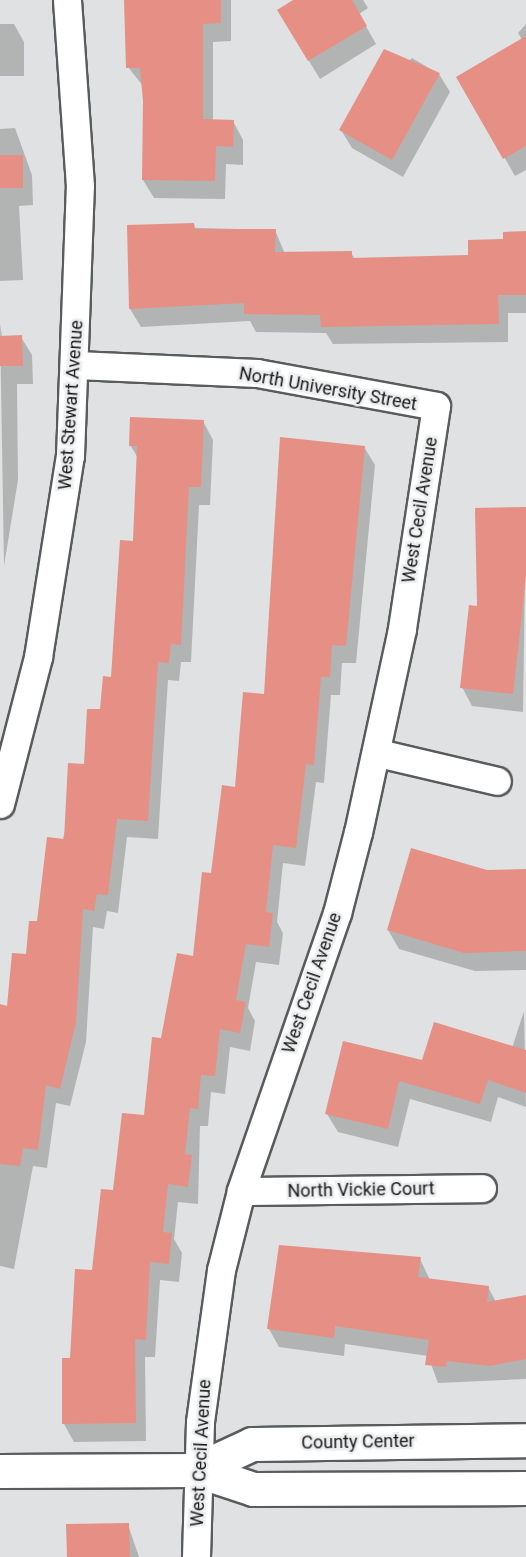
<!DOCTYPE html>
<style>
body{margin:0}
#map{position:relative;width:526px;height:1557px;overflow:hidden;background:#dfe1e2;font-family:Roboto,sans-serif}
div>[style]{position:absolute}
[style*='--x']{left:calc(var(--x)*1px);top:calc(var(--y)*1px);width:calc(var(--w)*1px);rotate:calc(var(--a)*1deg)}
.shadow>*{inset:0;background:#0003}
.building>*{inset:0;background:#e68f84}
.roads{filter:drop-shadow(2px 0 #595b5c) drop-shadow(-2px 0 #595b5c) drop-shadow(0 2px #595b5c) drop-shadow(0 -2px #595b5c)}
.street>*{height:27px;margin:-13.5px;padding:0 13.5px;transform-origin:13.5px;border-radius:13.5px;background:#fff}
.secondary>*{height:33px;margin:-16.5px;padding:0 16.5px;transform-origin:16.5px;border-radius:16.5px;background:#fff}
span{translate:-50% -50%;white-space:nowrap;text-align:center;line-height:1.15;-webkit-text-stroke:5px #eceef0;paint-order:stroke}
.street-label{font-size:18px;color:#181919}
</style>
<div id="map">
<div class="shadow">
<i style="clip-path:polygon(126px 0,231px 0,231px 41px,213px 42px,213px 121px,233px 121px,243px 140px,243px 165px,226px 164px,225px 199px,154px 198px,143px 180px,143px 86px,128px 67px)"></i>
<i style="clip-path:polygon(296px 0,363px 0,368px 8px,359px 14px,376px 44px,320px 79px,289px 28px)"></i>
<i style="clip-path:polygon(0 24px,14px 24px,24px 42px,24px 76px,0 76px)"></i>
<i style="clip-path:polygon(526px 24px,526px 46px,518px 33px)"></i>
<i style="clip-path:polygon(412px 58px,439px 74px,450px 92px,403px 177px,352px 148px,341px 130px)"></i>
<i style="clip-path:polygon(458px 77px,526px 81px,526px 170px,515px 176px)"></i>
<i style="clip-path:polygon(15px 128px,32px 175px,33px 205px,19px 206px,23px 280px,0 281px,0 129px)"></i>
<i style="clip-path:polygon(128px 226px,275px 230px,285px 254px,351px 253px,355px 259px,470px 257px,526px 233px,526px 313px,508px 313px,508px 342px,333px 344px,326px 333px,256px 332px,250px 321px,141px 327px,130px 309px)"></i>
<i style="clip-path:polygon(0 324px,2px 337px,21px 337px,32px 355px,33px 384px,17px 384px,18px 480px,4px 566px)"></i>
<i style="clip-path:polygon(203px 421px,213px 440px,210px 505px,199px 505px,191px 662px,181px 662px,179px 681px,168px 680px,158px 839px,127px 837px,118px 913px,107px 911px,104px 929px,93px 927px,86px 1042px,70px 1106px,56px 1103px,47px 1168px,33px 1166px,14px 1269px,0 1266px,0 1006px,8px 1008px,27px 956px,112px 678px,134px 543px,138px 458px,130px 445px)"></i>
<i style="clip-path:polygon(364px 447px,375px 465px,356px 663px,342px 663px,340px 695px,331px 695px,324px 783px,316px 782px,305px 866px,283px 863px,277px 922px,283px 933px,279px 965px,256px 962px,248px 1008px,255px 1021px,250px 1051px,230px 1047px,225px 1094px,211px 1092px,208px 1126px,200px 1126px,198px 1204px,178px 1202px,174px 1239px,182px 1253px,179px 1282px,160px 1280px,155px 1357px,145px 1357px,146px 1441px,74px 1442px,64px 1424px,71px 1359px,114px 1192px,145px 1117px,163px 1039px,194px 957px,212px 874px,266px 696px)"></i>
<i style="clip-path:polygon(526px 508px,523px 712px,472px 706px,462px 687px,479px 608px)"></i>
<i style="clip-path:polygon(526px 871px,526px 970px,475px 971px,399px 949px,388px 930px,487px 872px)"></i>
<i style="clip-path:polygon(524px 1011px,526px 1107px,498px 1097px,491px 1122px,410px 1099px,398px 1147px,338px 1132px,327px 1114px,423px 1062px,512px 1048px)"></i>
<i style="clip-path:polygon(420px 1259px,430px 1280px,488px 1287px,496px 1302px,526px 1296px,526px 1379px,438px 1383px,428px 1356px,345px 1344px,344px 1356px,279px 1347px,269px 1329px)"></i>
<i style="clip-path:polygon(128px 1525px,139px 1557px,68px 1557px)"></i>
</div>
<div class="building">
<i style="clip-path:polygon(124px 0,221px 0,221px 23px,203px 24px,203px 119px,234px 120px,233px 147px,216px 146px,215px 181px,142px 180px,143px 101px,140px 68px,126px 68px)"></i>
<i style="clip-path:polygon(293px 0,352px 0,367px 26px,308px 61px,277px 10px)"></i>
<i style="clip-path:polygon(526px 36px,526px 146px,503px 159px,456px 77px)"></i>
<i style="clip-path:polygon(384px 49px,440px 73px,392px 160px,339px 130px)"></i>
<i style="clip-path:polygon(0 155px,23px 155px,23px 188px,0 188px)"></i>
<i style="clip-path:polygon(194px 223px,195px 229px,276px 229px,275px 252px,352px 251px,352px 258px,468px 255px,468px 240px,503px 239px,503px 232px,526px 231px,526px 295px,498px 295px,499px 324px,321px 327px,320px 315px,244px 314px,244px 303px,129px 309px,127px 225px)"></i>
<i style="clip-path:polygon(22px 335px,23px 366px,0 366px,0 336px)"></i>
<i style="clip-path:polygon(130px 417px,204px 420px,201px 487px,189px 487px,181px 645px,171px 644px,169px 663px,158px 662px,148px 821px,117px 819px,108px 895px,97px 894px,94px 911px,83px 909px,76px 1022px,60px 1089px,46px 1085px,38px 1150px,23px 1148px,20px 1166px,0 1164px,0 1004px,7px 1006px,12px 953px,26px 954px,29px 921px,37px 921px,47px 837px,64px 839px,68px 763px,84px 764px,87px 709px,100px 709px,103px 676px,111px 677px,120px 540px,133px 541px,137px 446px,129px 446px)"></i>
<i style="clip-path:polygon(280px 437px,365px 446px,346px 646px,332px 645px,330px 677px,321px 677px,314px 765px,306px 764px,296px 848px,273px 845px,266px 912px,273px 913px,269px 947px,246px 944px,236px 1000px,246px 1002px,240px 1033px,220px 1029px,215px 1076px,201px 1075px,198px 1109px,190px 1108px,185px 1154px,192px 1155px,188px 1187px,168px 1184px,163px 1232px,172px 1233px,169px 1264px,150px 1262px,146px 1340px,135px 1339px,136px 1423px,62px 1424px,62px 1358px,70px 1358px,75px 1269px,92px 1270px,101px 1189px,113px 1190px,122px 1113px,144px 1115px,152px 1037px,161px 1038px,177px 953px,193px 956px,202px 872px,211px 873px,222px 785px,235px 787px,243px 692px,264px 694px)"></i>
<i style="clip-path:polygon(526px 507px,526px 577px,513px 694px,460px 688px,469px 605px,477px 606px,475px 508px)"></i>
<i style="clip-path:polygon(411px 848px,487px 870px,526px 869px,526px 951px,464px 953px,387px 930px)"></i>
<i style="clip-path:polygon(434px 1022px,526px 1050px,526px 1093px,488px 1080px,480px 1104px,399px 1081px,388px 1129px,325px 1114px,343px 1041px,422px 1060px)"></i>
<i style="clip-path:polygon(279px 1245px,421px 1257px,418px 1277px,489px 1286px,487px 1302px,526px 1295px,526px 1359px,490px 1366px,447px 1361px,446px 1367px,425px 1365px,429px 1340px,335px 1326px,334px 1338px,267px 1329px)"></i>
<i style="clip-path:polygon(129px 1523px,130px 1557px,67px 1557px,66px 1524px)"></i>
</div>
<div class="roads">
<div class="street">
<i style="--x:76;--y:365;--w:181;--a:2.5"></i>
<i style="--x:257;--y:373;--w:182;--a:10.4"></i>
<i style="--x:436;--y:406;--w:226;--a:98.7"></i>
<i style="--x:402;--y:629;--w:208;--a:102.2"></i>
<i style="--x:358;--y:832;--w:84;--a:104.5"></i>
<i style="--x:337;--y:913;--w:294;--a:109.1"></i>
<i style="--x:241;--y:1191;--w:81;--a:104.2"></i>
<i style="--x:221;--y:1270;--w:153;--a:97.9"></i>
<i style="--x:200;--y:1422;--w:135;--a:91.7"></i>
<i style="--x:378;--y:753;--w:122;--a:13.2"></i>
<i style="--x:0;--y:804;--w:152;--a:-75.5"></i>
<i style="--x:38;--y:657;--w:204;--a:-81"></i>
<i style="--x:70;--y:456;--w:270;--a:-87.9"></i>
<i style="--x:80;--y:186;--w:186;--a:-94"></i>
<i style="--x:241;--y:1191;--w:241;--a:-0.7"></i>
</div>
<div class="secondary">
<i style="--x:196;--y:1470;--w:62;--a:-24.9"></i>
<i style="--x:252;--y:1444;--w:274;--a:-0.8"></i>
<i style="--x:0;--y:1471;--w:196;--a:-0.3"></i>
<i style="--x:196;--y:1470;--w:60;--a:18.4"></i>
<i style="--x:253;--y:1489;--w:273;--a:-0.2"></i>
</div>
</div>
<div class="street-label">
<span style="left:328px;top:389px;rotate:10deg">North University Street</span>
<span style="left:71px;top:405px;rotate:-86deg">West Stewart Avenue</span>
<span style="left:420px;top:510px;rotate:-81deg">West Cecil Avenue</span>
<span style="left:312px;top:983px;rotate:-71deg">West Cecil Avenue</span>
<span style="left:361px;top:1190px;rotate:-1deg">North Vickie Court</span>
<span style="left:358px;top:1442px;rotate:-1deg">County Center</span>
<span style="left:201px;top:1453px;rotate:-87deg">West Cecil Avenue</span>
</div>
</div>
